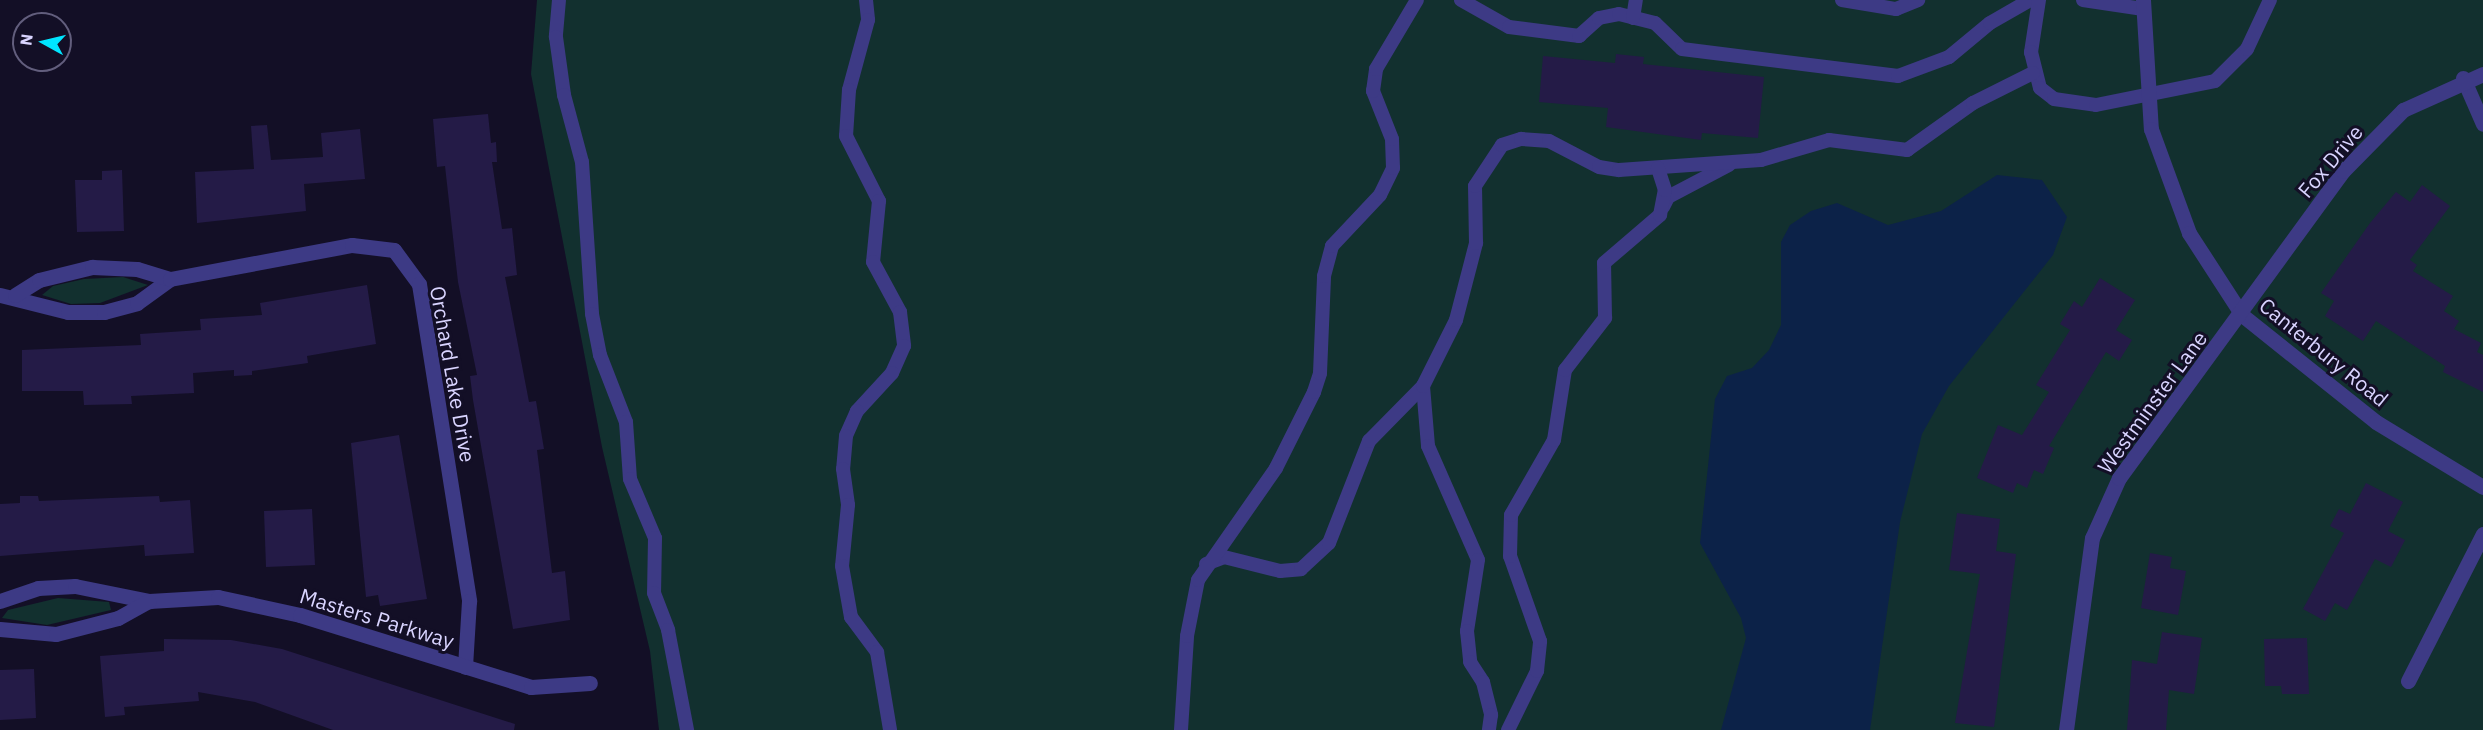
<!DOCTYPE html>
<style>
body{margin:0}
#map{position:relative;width:2483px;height:730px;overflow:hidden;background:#130f26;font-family:"IBM Plex Sans",sans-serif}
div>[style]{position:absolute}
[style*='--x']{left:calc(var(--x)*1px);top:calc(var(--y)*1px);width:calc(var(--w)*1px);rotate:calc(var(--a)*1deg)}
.green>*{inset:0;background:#12302f}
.water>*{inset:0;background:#0c2248}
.building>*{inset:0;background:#241b47}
.service>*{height:14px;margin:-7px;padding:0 7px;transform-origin:7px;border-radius:7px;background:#3d3a85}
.minor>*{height:15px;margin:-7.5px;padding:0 7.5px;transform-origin:7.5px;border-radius:7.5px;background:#3d3a85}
span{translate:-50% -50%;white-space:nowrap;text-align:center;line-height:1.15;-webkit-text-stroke:6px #130f26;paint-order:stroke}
.street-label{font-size:21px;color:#d9d4ff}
.north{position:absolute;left:12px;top:12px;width:60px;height:60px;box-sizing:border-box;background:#130f26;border:2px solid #625e7d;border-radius:50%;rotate:278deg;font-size:16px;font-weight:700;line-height:24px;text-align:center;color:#d9d4ff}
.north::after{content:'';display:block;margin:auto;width:21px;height:27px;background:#00e5ff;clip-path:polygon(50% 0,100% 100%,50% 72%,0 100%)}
</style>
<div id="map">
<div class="green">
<i style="clip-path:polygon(537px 0,2483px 0,2483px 730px,659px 730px,650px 651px,602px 447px,531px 74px)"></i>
<i style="clip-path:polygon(123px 277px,148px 285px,100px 303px,71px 304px,42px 295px,53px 286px,84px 279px)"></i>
<i style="clip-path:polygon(58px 598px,109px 602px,111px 610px,47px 625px,2px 618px,8px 610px)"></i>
</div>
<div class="water">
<i style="clip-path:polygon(1997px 175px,2042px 180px,2067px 217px,2053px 255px,1949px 386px,1922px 434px,1900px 522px,1870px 730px,1721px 730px,1746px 638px,1741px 618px,1700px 543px,1715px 399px,1727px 376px,1752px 368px,1769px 350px,1781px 325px,1781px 242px,1790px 225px,1811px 211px,1837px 203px,1888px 225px,1941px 211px)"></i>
</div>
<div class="building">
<i style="clip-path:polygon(1616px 54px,1644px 57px,1643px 64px,1764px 77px,1758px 138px,1702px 133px,1701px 140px,1606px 127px,1608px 108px,1539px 102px,1543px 56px,1615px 63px)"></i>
<i style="clip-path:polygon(488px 114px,491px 143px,496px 142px,497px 162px,492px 162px,502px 229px,512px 228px,517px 275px,505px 277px,529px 402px,536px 401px,544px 449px,537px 450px,552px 573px,565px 571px,570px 620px,513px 629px,473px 400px,470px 376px,477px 375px,458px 282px,445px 166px,437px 167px,433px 119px)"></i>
<i style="clip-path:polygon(267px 125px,271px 160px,323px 157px,321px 133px,360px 129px,365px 179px,304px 184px,306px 211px,197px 223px,195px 172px,254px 169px,251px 126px)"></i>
<i style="clip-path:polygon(122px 170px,124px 231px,77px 232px,75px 180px,102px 180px,102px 171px)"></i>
<i style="clip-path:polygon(2422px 185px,2450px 206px,2410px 260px,2417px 265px,2413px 271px,2453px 296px,2444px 311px,2459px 321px,2454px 329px,2481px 343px,2477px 352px,2483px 355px,2483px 392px,2443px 372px,2445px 366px,2376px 321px,2363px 341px,2325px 316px,2334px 301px,2321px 293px,2370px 223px,2396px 192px,2410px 202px)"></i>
<i style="clip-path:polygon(2100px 278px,2135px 300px,2116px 330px,2132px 340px,2119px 361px,2106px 352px,2049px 446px,2054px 448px,2043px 474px,2034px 470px,2027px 488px,2017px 483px,2013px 493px,1977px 478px,1998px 425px,2022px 435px,2049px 392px,2036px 385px,2070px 330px,2060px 324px,2074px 301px,2082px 307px)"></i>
<i style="clip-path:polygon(367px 285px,376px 344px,307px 356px,308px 363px,252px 371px,252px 375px,234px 376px,234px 370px,193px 373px,194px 393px,131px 396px,132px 404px,84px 405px,83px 391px,22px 391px,22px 350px,141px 345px,140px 334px,201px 330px,200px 319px,262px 315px,260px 303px)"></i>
<i style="clip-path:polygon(399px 435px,427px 599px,380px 606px,378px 595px,366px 597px,351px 443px)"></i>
<i style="clip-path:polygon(2366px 483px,2403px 502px,2388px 531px,2405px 540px,2391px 567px,2375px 559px,2347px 610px,2335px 603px,2325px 621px,2303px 609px,2344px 533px,2330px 526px,2339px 509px,2350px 514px)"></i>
<i style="clip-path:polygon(20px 496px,38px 496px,39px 501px,159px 496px,160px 502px,190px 500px,194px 553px,145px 556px,144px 545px,0 556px,0 504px,20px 503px)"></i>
<i style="clip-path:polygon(312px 509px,315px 565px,266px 567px,264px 511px)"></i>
<i style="clip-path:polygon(1957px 513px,2000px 519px,1996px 551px,2016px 554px,1994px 727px,1955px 723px,1980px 574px,1949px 570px)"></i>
<i style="clip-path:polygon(2150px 553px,2172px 557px,2170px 568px,2186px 571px,2178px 615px,2141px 608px)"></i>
<i style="clip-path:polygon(2162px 632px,2202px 638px,2194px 694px,2169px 690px,2166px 730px,2127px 730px,2132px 660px,2157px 664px)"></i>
<i style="clip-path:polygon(2307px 638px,2309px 694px,2282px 694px,2281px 686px,2265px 686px,2264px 639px)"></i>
<i style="clip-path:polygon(164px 639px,231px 640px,282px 649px,515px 724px,514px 730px,333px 730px,255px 702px,198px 692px,199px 701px,124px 707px,125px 715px,105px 717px,100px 656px,164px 651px)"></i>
<i style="clip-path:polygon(34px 669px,36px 718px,0 720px,0 670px)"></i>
</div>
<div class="service">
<i style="--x:559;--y:0;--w:37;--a:95"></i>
<i style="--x:556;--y:37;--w:59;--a:82.1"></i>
<i style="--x:564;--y:95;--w:69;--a:75"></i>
<i style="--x:582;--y:162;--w:152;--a:86.2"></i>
<i style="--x:592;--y:314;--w:42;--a:79"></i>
<i style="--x:600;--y:355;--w:72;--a:68.8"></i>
<i style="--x:626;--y:422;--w:57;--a:86"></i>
<i style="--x:630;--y:479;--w:64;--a:67"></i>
<i style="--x:655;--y:538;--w:55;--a:91"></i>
<i style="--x:654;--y:593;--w:40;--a:69"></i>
<i style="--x:668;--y:630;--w:102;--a:79.2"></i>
<i style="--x:866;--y:0;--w:20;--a:84"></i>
<i style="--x:868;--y:20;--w:73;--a:105.2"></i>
<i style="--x:849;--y:90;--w:46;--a:93.7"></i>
<i style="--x:846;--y:136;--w:73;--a:63.1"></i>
<i style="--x:879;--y:201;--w:61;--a:95.6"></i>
<i style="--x:873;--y:262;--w:57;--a:61.6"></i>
<i style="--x:900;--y:312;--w:34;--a:83"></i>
<i style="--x:904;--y:346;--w:30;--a:114"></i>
<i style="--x:892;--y:373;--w:52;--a:132.6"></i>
<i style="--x:857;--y:411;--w:27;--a:114"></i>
<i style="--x:846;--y:436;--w:33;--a:95"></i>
<i style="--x:843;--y:469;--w:36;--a:82"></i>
<i style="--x:848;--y:505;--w:61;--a:95.6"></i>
<i style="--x:842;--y:566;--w:52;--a:80"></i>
<i style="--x:851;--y:617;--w:44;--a:53.4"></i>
<i style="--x:877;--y:652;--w:79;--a:80.5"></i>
<i style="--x:1461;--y:0;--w:55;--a:29.4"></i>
<i style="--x:1509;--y:27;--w:71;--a:7.3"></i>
<i style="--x:1579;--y:36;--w:27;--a:-42"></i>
<i style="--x:1599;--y:18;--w:20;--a:-11"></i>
<i style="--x:1619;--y:14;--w:37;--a:14"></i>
<i style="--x:1655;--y:23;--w:37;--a:44"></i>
<i style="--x:1682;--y:49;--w:218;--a:7.1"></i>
<i style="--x:1898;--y:76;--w:54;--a:-20.4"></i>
<i style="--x:1949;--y:57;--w:53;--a:-39.7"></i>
<i style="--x:1990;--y:23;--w:46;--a:-29.9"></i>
<i style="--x:1842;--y:0;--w:55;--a:9.5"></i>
<i style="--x:1896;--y:9;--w:24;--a:-22"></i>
<i style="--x:2039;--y:0;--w:53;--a:98.7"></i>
<i style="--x:2031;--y:52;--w:37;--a:76"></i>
<i style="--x:2040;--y:88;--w:18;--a:38"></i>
<i style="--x:2054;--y:99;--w:42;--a:8.1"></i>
<i style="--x:2096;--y:105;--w:121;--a:-11.4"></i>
<i style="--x:2215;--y:81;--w:45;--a:-45"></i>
<i style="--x:2247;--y:49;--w:54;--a:-64.9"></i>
<i style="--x:2083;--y:0;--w:61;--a:8.5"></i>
<i style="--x:1633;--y:18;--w:18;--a:-81"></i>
<i style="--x:1663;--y:207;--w:11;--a:-63"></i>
<i style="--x:1668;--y:197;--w:69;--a:-27.7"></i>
<i style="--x:1423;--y:386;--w:60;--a:85.2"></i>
<i style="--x:1428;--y:446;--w:124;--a:66.3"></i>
<i style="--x:1478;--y:560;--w:72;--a:98.8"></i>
<i style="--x:1467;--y:631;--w:31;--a:84"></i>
<i style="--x:1470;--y:662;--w:24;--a:57"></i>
<i style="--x:1483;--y:682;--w:34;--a:76"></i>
<i style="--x:1491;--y:715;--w:15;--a:98"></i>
<i style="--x:1206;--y:564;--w:19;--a:-21"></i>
<i style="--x:1224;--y:557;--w:58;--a:14"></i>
<i style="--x:1280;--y:571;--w:21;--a:-5"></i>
<i style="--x:1301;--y:569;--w:38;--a:-43"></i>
<i style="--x:1329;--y:543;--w:110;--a:-68.6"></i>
<i style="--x:1369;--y:441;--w:77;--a:-45.5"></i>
<i style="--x:1423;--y:386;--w:74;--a:-63.4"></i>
<i style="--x:1456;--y:320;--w:80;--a:-75.4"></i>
<i style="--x:1476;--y:243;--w:57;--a:-91"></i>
<i style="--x:1475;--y:186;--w:49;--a:-56.6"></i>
<i style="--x:1502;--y:145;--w:20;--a:-18"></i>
<i style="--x:1521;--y:139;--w:28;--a:4"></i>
<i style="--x:1549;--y:141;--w:56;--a:27.5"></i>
<i style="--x:1599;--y:167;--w:20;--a:9"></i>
<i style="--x:1619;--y:170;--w:142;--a:-4"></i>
<i style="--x:1761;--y:160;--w:71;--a:-16.4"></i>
<i style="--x:1829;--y:140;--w:79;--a:7.3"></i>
<i style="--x:1907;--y:150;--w:81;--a:-35.5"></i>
<i style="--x:1973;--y:103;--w:67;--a:-26.6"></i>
<i style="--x:1181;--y:730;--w:94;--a:-86.3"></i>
<i style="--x:1187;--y:636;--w:57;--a:-78.9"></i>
<i style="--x:1198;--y:580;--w:136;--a:-55.1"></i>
<i style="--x:1276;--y:468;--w:85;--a:-63.4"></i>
<i style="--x:1314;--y:392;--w:20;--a:-72"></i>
<i style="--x:1320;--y:373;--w:97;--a:-87.6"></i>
<i style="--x:1324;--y:276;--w:31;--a:-75"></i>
<i style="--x:1332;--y:246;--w:70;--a:-46.7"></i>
<i style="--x:1380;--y:195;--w:30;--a:-64"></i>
<i style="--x:1393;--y:168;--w:29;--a:-92"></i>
<i style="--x:1392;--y:139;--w:52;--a:-111.6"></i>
<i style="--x:1373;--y:91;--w:22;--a:-82"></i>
<i style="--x:1376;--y:69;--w:80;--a:-59.3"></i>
<i style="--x:1508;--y:730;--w:66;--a:-63.8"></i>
<i style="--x:1537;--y:671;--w:30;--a:-84"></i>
<i style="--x:1540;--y:641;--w:90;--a:-109.4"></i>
<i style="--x:1510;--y:556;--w:41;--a:-88.6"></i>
<i style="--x:1511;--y:515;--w:86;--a:-60.2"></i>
<i style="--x:1554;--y:440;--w:71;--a:-81.1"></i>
<i style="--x:1565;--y:370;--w:66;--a:-52.4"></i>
<i style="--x:1605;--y:318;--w:55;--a:-91"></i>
<i style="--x:1604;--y:263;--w:74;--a:-40.6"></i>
<i style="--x:1660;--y:215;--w:25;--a:-79"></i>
<i style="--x:1665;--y:190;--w:23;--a:-108"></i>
</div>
<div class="minor">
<i style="--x:2143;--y:0;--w:129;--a:86.5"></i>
<i style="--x:2151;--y:129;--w:111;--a:69.9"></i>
<i style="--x:2189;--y:233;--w:98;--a:57.1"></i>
<i style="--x:2242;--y:315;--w:171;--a:38.6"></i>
<i style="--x:2376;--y:422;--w:125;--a:31.3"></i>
<i style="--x:2463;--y:78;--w:50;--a:66.5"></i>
<i style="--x:0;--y:295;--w:70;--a:14"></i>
<i style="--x:68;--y:312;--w:36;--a:0"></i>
<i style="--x:104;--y:312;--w:34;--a:-15"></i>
<i style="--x:137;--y:303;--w:41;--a:-36"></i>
<i style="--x:15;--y:295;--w:28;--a:-32"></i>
<i style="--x:39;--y:280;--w:55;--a:-13.8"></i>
<i style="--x:92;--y:267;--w:45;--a:2.5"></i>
<i style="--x:137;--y:269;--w:34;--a:17"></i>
<i style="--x:170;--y:279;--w:185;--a:-10.6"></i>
<i style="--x:352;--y:245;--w:42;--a:6.8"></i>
<i style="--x:394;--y:250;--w:42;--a:53.7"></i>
<i style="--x:419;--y:284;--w:321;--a:81"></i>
<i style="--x:469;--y:601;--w:66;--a:93.5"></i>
<i style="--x:0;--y:601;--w:40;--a:-18.9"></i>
<i style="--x:38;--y:588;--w:37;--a:-3"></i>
<i style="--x:75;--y:586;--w:76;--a:11.5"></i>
<i style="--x:149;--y:601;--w:69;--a:-3.3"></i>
<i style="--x:218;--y:597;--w:84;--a:12.4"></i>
<i style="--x:300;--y:615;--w:242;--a:17.3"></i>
<i style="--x:531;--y:687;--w:59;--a:-3.9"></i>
<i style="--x:0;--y:629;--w:56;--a:5.1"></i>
<i style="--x:56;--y:634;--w:64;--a:-14.5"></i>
<i style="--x:118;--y:618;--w:35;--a:-29"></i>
<i style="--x:2408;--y:681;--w:165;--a:-63"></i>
<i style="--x:2066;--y:730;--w:194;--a:-82.3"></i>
<i style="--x:2092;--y:538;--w:66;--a:-65.8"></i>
<i style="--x:2119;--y:478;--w:380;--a:-53.9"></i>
<i style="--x:2343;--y:171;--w:86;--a:-45.5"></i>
<i style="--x:2403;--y:110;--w:88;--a:-24.2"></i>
</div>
<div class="street-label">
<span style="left:2330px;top:161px;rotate:-50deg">Fox Drive</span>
<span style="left:2324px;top:352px;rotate:39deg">Canterbury Road</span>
<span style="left:453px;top:374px;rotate:80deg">Orchard Lake Drive</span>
<span style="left:2152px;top:402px;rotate:-54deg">Westminster Lane</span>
<span style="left:377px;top:618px;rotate:17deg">Masters Parkway</span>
</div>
<div class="north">N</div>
</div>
